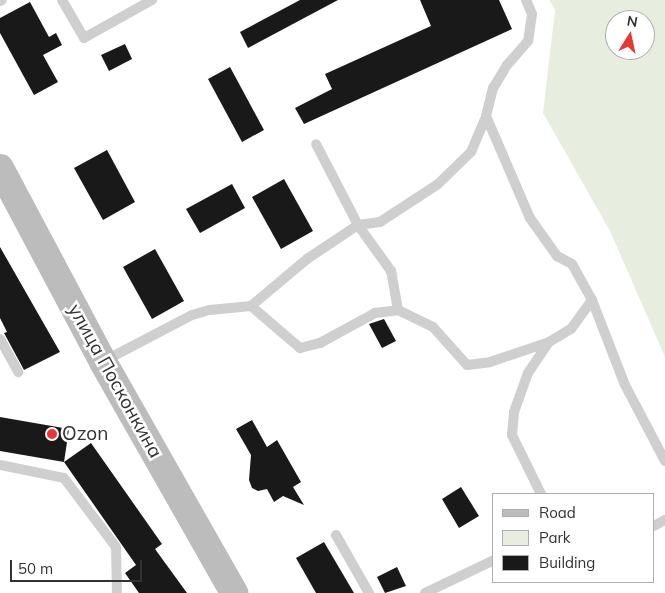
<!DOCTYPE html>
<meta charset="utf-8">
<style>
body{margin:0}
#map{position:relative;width:665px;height:593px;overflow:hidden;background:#fff;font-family:Mulish,sans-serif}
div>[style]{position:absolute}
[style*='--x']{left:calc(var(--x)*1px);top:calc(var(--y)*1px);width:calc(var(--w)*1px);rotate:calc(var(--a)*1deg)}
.green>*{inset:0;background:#e7eee0}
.building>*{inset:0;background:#191919}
.lane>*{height:10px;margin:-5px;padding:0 5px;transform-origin:5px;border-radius:5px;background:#cfcfcf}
.secondary>*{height:28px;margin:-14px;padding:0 14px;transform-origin:14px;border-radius:14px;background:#bcbcbc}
.dots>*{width:14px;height:14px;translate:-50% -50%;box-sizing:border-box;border:2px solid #fff;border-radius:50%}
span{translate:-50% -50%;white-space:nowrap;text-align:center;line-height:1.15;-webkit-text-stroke:5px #fff;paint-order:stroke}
.street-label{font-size:19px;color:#323232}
.poi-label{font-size:19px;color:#323232}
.left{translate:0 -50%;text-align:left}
.legend{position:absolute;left:492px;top:493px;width:162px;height:90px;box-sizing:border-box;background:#fff;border:1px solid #adadad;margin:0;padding:6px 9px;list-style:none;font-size:15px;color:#323232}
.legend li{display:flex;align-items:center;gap:10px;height:25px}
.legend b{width:25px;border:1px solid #adadad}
.north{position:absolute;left:605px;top:10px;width:50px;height:50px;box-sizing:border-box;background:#fff;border:1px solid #adadad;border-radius:50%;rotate:10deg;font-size:14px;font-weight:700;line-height:20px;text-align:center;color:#323232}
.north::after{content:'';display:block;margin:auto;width:18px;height:22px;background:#e83735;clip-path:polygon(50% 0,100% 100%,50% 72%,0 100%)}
.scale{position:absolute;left:10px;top:560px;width:132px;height:22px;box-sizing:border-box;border:2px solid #323232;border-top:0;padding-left:6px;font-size:15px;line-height:18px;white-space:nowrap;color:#323232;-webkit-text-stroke:4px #fff;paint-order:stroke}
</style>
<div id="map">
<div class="green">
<i style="clip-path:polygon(evenodd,549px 0,665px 0,665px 357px,610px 231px,543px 113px,555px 10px,549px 0,615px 20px,645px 20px,645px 50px,615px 50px,615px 20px)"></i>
</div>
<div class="building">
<i style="clip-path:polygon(300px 0,338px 0,248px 48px,240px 32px)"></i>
<i style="clip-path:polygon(420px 0,499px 0,512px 29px,304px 124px,295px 108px,332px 89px,325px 74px,431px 26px)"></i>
<i style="clip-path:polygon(30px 2px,49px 37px,56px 33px,62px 45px,43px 55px,58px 82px,34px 95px,0 33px,0 18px)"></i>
<i style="clip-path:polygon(125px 44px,132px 59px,109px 71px,101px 55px)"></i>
<i style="clip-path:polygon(230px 67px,264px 130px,242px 142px,208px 79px)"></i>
<i style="clip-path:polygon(107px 150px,135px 202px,103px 220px,74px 168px)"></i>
<i style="clip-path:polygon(284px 179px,313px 231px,281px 249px,252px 197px)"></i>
<i style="clip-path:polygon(232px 184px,245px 208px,200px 233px,186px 209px)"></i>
<i style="clip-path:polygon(0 247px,60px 352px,24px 370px,4px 333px,7px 332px,0 318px)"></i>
<i style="clip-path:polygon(155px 249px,184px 301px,152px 319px,123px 267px)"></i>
<i style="clip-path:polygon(384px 319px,396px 341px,382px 348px,369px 324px)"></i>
<i style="clip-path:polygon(0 417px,69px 429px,64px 462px,0 451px)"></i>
<i style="clip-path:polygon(252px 420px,267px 447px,277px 440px,301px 482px,293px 487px,304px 505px,283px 496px,274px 502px,267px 489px,258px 491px,252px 488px,249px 480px,251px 455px,236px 429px)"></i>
<i style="clip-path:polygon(91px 443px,162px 544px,155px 549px,187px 593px,139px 593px,125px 573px,136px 565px,64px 462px)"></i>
<i style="clip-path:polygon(461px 487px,479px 516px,459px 528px,442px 499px)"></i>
<i style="clip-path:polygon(324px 542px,354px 593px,316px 593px,296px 558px)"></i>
<i style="clip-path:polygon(397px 567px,406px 586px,385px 593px,377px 577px)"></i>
</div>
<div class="lane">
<i style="--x:62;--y:0;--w:44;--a:59.9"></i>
<i style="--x:84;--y:38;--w:78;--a:-29.2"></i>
<i style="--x:526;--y:0;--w:15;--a:67"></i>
<i style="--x:532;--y:14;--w:27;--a:98"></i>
<i style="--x:528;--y:41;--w:32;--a:131"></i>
<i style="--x:507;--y:65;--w:27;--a:121"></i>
<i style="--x:493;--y:88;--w:29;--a:104"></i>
<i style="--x:486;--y:116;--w:111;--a:66.7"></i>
<i style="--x:530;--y:218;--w:47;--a:54.6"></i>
<i style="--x:557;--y:256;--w:17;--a:28"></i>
<i style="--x:572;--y:264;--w:41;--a:60.9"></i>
<i style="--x:592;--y:300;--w:91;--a:68.8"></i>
<i style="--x:625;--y:385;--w:86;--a:62.2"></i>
<i style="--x:0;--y:1;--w:2;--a:-27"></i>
<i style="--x:251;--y:306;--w:73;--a:-40"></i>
<i style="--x:307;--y:259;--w:61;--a:-33.7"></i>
<i style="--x:358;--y:225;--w:91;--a:-117.4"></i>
<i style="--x:398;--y:310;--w:40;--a:-100"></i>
<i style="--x:391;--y:271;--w:57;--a:-125.7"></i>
<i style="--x:358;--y:225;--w:22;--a:-8"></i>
<i style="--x:380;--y:222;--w:69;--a:-33.2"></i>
<i style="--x:438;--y:184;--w:46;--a:-44.1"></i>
<i style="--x:471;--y:152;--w:39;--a:-67"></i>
<i style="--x:0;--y:339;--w:38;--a:61"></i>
<i style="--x:104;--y:361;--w:99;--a:-27.6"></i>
<i style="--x:192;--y:315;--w:19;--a:-16"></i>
<i style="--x:210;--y:310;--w:41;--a:-5.6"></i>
<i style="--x:251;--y:306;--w:65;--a:40.6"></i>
<i style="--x:300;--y:348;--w:21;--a:-14"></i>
<i style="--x:320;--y:343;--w:63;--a:-28.6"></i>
<i style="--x:375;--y:313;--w:23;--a:-7"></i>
<i style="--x:398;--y:310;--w:39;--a:26"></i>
<i style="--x:433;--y:327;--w:51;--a:48.2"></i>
<i style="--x:467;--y:365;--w:23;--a:-7"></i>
<i style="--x:490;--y:362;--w:62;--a:-18.7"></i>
<i style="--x:0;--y:465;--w:65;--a:11.5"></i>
<i style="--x:64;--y:478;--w:86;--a:53"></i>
<i style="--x:116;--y:547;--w:46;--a:88.8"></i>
<i style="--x:541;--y:494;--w:66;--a:-116.2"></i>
<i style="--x:512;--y:435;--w:23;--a:-85"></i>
<i style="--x:514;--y:412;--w:41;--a:-70.3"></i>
<i style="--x:528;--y:373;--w:37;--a:-56"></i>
<i style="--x:549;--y:342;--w:26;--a:-31"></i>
<i style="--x:571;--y:329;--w:36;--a:-54"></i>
<i style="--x:654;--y:526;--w:13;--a:-29"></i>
<i style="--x:336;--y:535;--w:67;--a:60.4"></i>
<i style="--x:425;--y:593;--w:76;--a:-25.6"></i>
</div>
<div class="secondary">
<i style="--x:0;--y:168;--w:220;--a:62"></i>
<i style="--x:103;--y:362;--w:266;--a:60.4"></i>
</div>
<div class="dots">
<i style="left:52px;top:434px;background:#e83735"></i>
</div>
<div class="street-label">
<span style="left:115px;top:381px;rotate:61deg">улица Посконкина</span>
</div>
<div class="poi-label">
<span class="left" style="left:62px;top:434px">Ozon</span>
</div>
<ul class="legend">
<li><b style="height:6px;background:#bcbcbc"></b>Road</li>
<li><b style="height:14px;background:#e7eee0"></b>Park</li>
<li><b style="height:14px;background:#191919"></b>Building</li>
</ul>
<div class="north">N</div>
<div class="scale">50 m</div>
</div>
